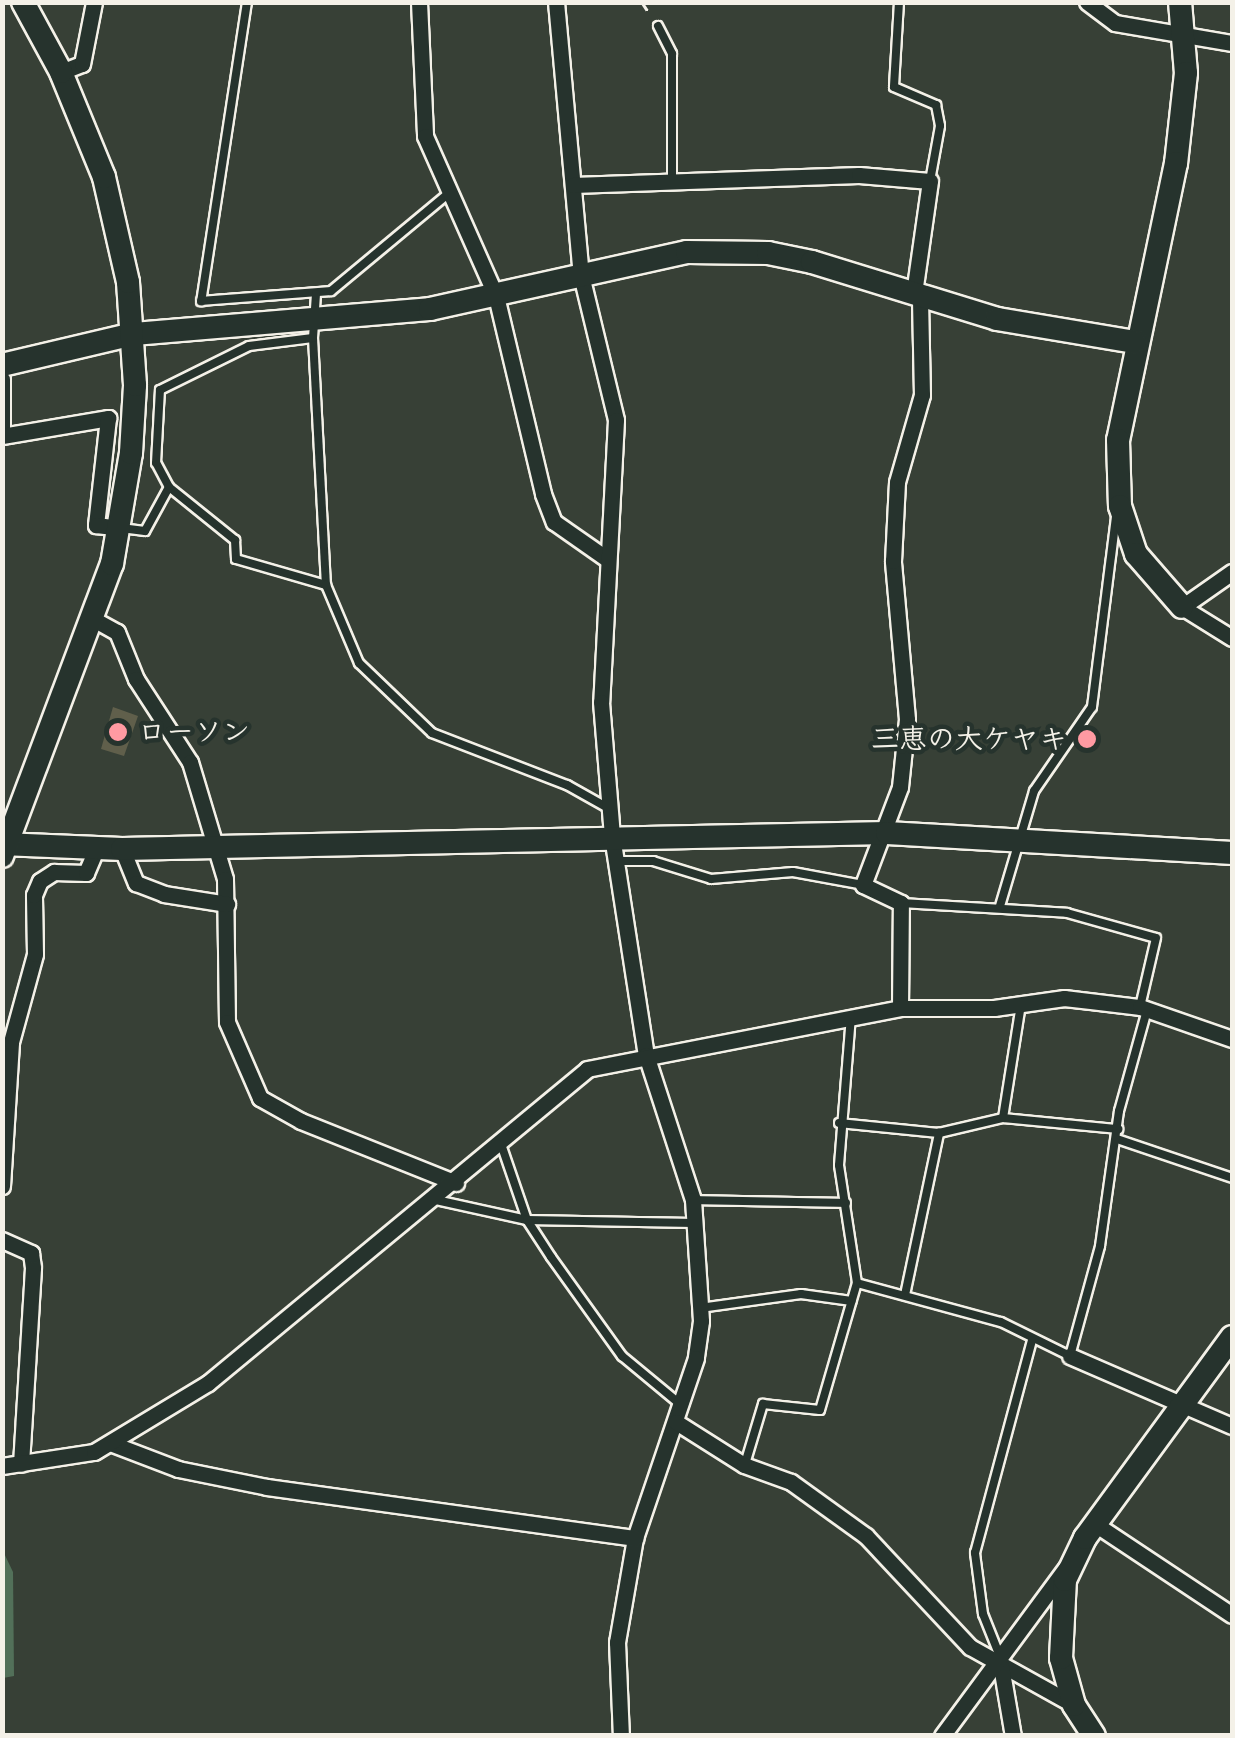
<!DOCTYPE html>
<meta charset="utf-8">
<style>
body{margin:0}
#map{position:relative;width:1235px;height:1738px;overflow:hidden;background:#374036;font-family:Sriracha,"Klee One",sans-serif}
div>[style]{position:absolute}
[style*='--x']{left:calc(var(--x)*1px);top:calc(var(--y)*1px);width:calc(var(--w)*1px);rotate:calc(var(--a)*1deg)}
.green>*{inset:0;background:#527059}
.building>*{inset:0;background:#605f4b}
.path>*{height:2.5px;margin-top:-1.25px;transform-origin:0;background:repeating-linear-gradient(90deg,#f4f1e8 0 10px,transparent 0 18px)}
.roads{filter:drop-shadow(2px 0 #f4f1e8) drop-shadow(-2px 0 #f4f1e8) drop-shadow(0 2px #f4f1e8) drop-shadow(0 -2px #f4f1e8)}
.lane>*{height:8px;margin:-4px;padding:0 4px;transform-origin:4px;border-radius:4px;background:#26332d}
.street>*{height:15px;margin:-7.5px;padding:0 7.5px;transform-origin:7.5px;border-radius:7.5px;background:#26332d}
.secondary>*{height:22px;margin:-11px;padding:0 11px;transform-origin:11px;border-radius:11px;background:#26332d}
.dots>*{width:28px;height:28px;translate:-50% -50%;box-sizing:border-box;border:5px solid #26332d;border-radius:50%}
span{translate:-50% -50%;white-space:nowrap;text-align:center;line-height:1.15;-webkit-text-stroke:9px #26332d;paint-order:stroke}
.poi-label{font-size:28px;color:#f4f1e8;font-weight:700}
.left{translate:0 -50%;text-align:left}
.right{translate:-100% -50%;text-align:right}
.frame{position:absolute;inset:0;border:5px solid #f4f1e8;pointer-events:none}
</style>
<div id="map">
<div class="green">
<i style="clip-path:polygon(2px 1549px,13px 1572px,14px 1676px,3px 1678px)"></i>
</div>
<div class="building">
<i style="clip-path:polygon(113px 707px,138px 716px,124px 756px,101px 749px)"></i>
</div>
<div class="path">
<i style="--x:642;--y:2;--w:17;--a:57"></i>
</div>
<div class="roads">
<div class="lane">
<i style="--x:247;--y:2;--w:303;--a:98.7"></i>
<i style="--x:201;--y:301;--w:130;--a:-4.4"></i>
<i style="--x:331;--y:291;--w:152;--a:-39.7"></i>
<i style="--x:899;--y:2;--w:85;--a:93.4"></i>
<i style="--x:894;--y:87;--w:46;--a:23.2"></i>
<i style="--x:936;--y:105;--w:21;--a:79"></i>
<i style="--x:940;--y:126;--w:56;--a:100.3"></i>
<i style="--x:658;--y:26;--w:31;--a:63"></i>
<i style="--x:672;--y:54;--w:123;--a:90"></i>
<i style="--x:313;--y:338;--w:247;--a:87"></i>
<i style="--x:169;--y:487;--w:27;--a:-118"></i>
<i style="--x:156;--y:463;--w:73;--a:-86.9"></i>
<i style="--x:160;--y:390;--w:99;--a:-26.3"></i>
<i style="--x:249;--y:346;--w:64;--a:-7.1"></i>
<i style="--x:313;--y:338;--w:44;--a:-86.1"></i>
<i style="--x:121;--y:528;--w:24;--a:7"></i>
<i style="--x:145;--y:531;--w:50;--a:-61.4"></i>
<i style="--x:169;--y:487;--w:85;--a:38.8"></i>
<i style="--x:235;--y:540;--w:19;--a:87"></i>
<i style="--x:236;--y:559;--w:94;--a:16.1"></i>
<i style="--x:326;--y:585;--w:85;--a:67.1"></i>
<i style="--x:359;--y:663;--w:101;--a:43.8"></i>
<i style="--x:432;--y:733;--w:145;--a:21.1"></i>
<i style="--x:567;--y:785;--w:49;--a:29.2"></i>
<i style="--x:617;--y:861;--w:36;--a:0"></i>
<i style="--x:653;--y:861;--w:61;--a:17.2"></i>
<i style="--x:711;--y:879;--w:82;--a:-4.9"></i>
<i style="--x:793;--y:872;--w:71;--a:10.5"></i>
<i style="--x:901;--y:903;--w:166;--a:3.4"></i>
<i style="--x:1067;--y:913;--w:92;--a:15.7"></i>
<i style="--x:1156;--y:938;--w:71;--a:103.1"></i>
<i style="--x:1000;--y:906;--w:120;--a:-73.5"></i>
<i style="--x:1034;--y:791;--w:102;--a:-55.4"></i>
<i style="--x:1092;--y:707;--w:193;--a:-82.8"></i>
<i style="--x:1003;--y:1118;--w:115;--a:-81"></i>
<i style="--x:839;--y:1123;--w:100;--a:5.7"></i>
<i style="--x:939;--y:1133;--w:66;--a:-13.2"></i>
<i style="--x:1003;--y:1118;--w:116;--a:5.5"></i>
<i style="--x:1117;--y:1139;--w:121;--a:18.7"></i>
<i style="--x:501;--y:1144;--w:80;--a:71.1"></i>
<i style="--x:527;--y:1220;--w:44;--a:57"></i>
<i style="--x:551;--y:1257;--w:122;--a:54.4"></i>
<i style="--x:622;--y:1356;--w:75;--a:39.6"></i>
<i style="--x:436;--y:1200;--w:93;--a:12.4"></i>
<i style="--x:527;--y:1220;--w:167;--a:1"></i>
<i style="--x:693;--y:1200;--w:153;--a:1.1"></i>
<i style="--x:857;--y:1283;--w:149;--a:15.2"></i>
<i style="--x:1001;--y:1322;--w:77;--a:26.2"></i>
<i style="--x:1070;--y:1356;--w:114;--a:-74.7"></i>
<i style="--x:1100;--y:1246;--w:136;--a:-82"></i>
<i style="--x:1119;--y:1111;--w:105;--a:-74.5"></i>
<i style="--x:905;--y:1295;--w:166;--a:-78.1"></i>
<i style="--x:700;--y:1308;--w:102;--a:-7.9"></i>
<i style="--x:801;--y:1294;--w:51;--a:7.8"></i>
<i style="--x:745;--y:1464;--w:63;--a:-73.3"></i>
<i style="--x:763;--y:1404;--w:57;--a:6"></i>
<i style="--x:820;--y:1410;--w:132;--a:-73.8"></i>
<i style="--x:857;--y:1283;--w:119;--a:-98.7"></i>
<i style="--x:839;--y:1165;--w:148;--a:-85.4"></i>
<i style="--x:999;--y:1654;--w:43;--a:-111.8"></i>
<i style="--x:983;--y:1614;--w:62;--a:-97.5"></i>
<i style="--x:975;--y:1553;--w:220;--a:-75"></i>
</div>
<div class="street">
<i style="--x:419;--y:2;--w:134;--a:87.4"></i>
<i style="--x:425;--y:136;--w:175;--a:66.1"></i>
<i style="--x:496;--y:296;--w:204;--a:76.6"></i>
<i style="--x:543;--y:494;--w:30;--a:69"></i>
<i style="--x:554;--y:522;--w:65;--a:34.9"></i>
<i style="--x:556;--y:2;--w:274;--a:84.8"></i>
<i style="--x:581;--y:275;--w:149;--a:76.4"></i>
<i style="--x:616;--y:420;--w:282;--a:93"></i>
<i style="--x:601;--y:702;--w:134;--a:85.3"></i>
<i style="--x:612;--y:836;--w:222;--a:81.2"></i>
<i style="--x:646;--y:1055;--w:152;--a:72"></i>
<i style="--x:693;--y:1200;--w:121;--a:86.2"></i>
<i style="--x:701;--y:1321;--w:37;--a:98"></i>
<i style="--x:696;--y:1358;--w:190;--a:108.7"></i>
<i style="--x:635;--y:1538;--w:106;--a:99.8"></i>
<i style="--x:617;--y:1642;--w:94;--a:87.6"></i>
<i style="--x:1087;--y:2;--w:35;--a:37"></i>
<i style="--x:1115;--y:23;--w:119;--a:9.7"></i>
<i style="--x:61;--y:72;--w:22;--a:-21"></i>
<i style="--x:82;--y:64;--w:63;--a:-79"></i>
<i style="--x:573;--y:185;--w:286;--a:-2"></i>
<i style="--x:859;--y:175;--w:71;--a:4.8"></i>
<i style="--x:930;--y:181;--w:114;--a:98.1"></i>
<i style="--x:2;--y:379;--w:52;--a:90"></i>
<i style="--x:2;--y:436;--w:108;--a:-9.6"></i>
<i style="--x:108;--y:418;--w:108;--a:96.4"></i>
<i style="--x:96;--y:525;--w:24;--a:7"></i>
<i style="--x:1232;--y:572;--w:61;--a:145"></i>
<i style="--x:1182;--y:607;--w:59;--a:31.8"></i>
<i style="--x:95;--y:620;--w:25;--a:29"></i>
<i style="--x:117;--y:632;--w:51;--a:68"></i>
<i style="--x:136;--y:679;--w:99;--a:57"></i>
<i style="--x:190;--y:762;--w:122;--a:73.3"></i>
<i style="--x:225;--y:879;--w:143;--a:89.2"></i>
<i style="--x:227;--y:1022;--w:83;--a:66.5"></i>
<i style="--x:260;--y:1098;--w:47;--a:29.3"></i>
<i style="--x:301;--y:1121;--w:167;--a:21.8"></i>
<i style="--x:122;--y:849;--w:37;--a:68"></i>
<i style="--x:136;--y:883;--w:30;--a:21"></i>
<i style="--x:164;--y:894;--w:64;--a:9"></i>
<i style="--x:900;--y:1008;--w:105;--a:-89.5"></i>
<i style="--x:901;--y:903;--w:42;--a:-154.7"></i>
<i style="--x:863;--y:885;--w:105;--a:-69.3"></i>
<i style="--x:900;--y:787;--w:68;--a:-84.1"></i>
<i style="--x:907;--y:719;--w:159;--a:-95.1"></i>
<i style="--x:893;--y:561;--w:79;--a:-87.1"></i>
<i style="--x:897;--y:482;--w:91;--a:-74"></i>
<i style="--x:922;--y:395;--w:99;--a:-91.2"></i>
<i style="--x:2;--y:1186;--w:144;--a:-86.4"></i>
<i style="--x:11;--y:1042;--w:91;--a:-74.7"></i>
<i style="--x:35;--y:954;--w:59;--a:-91"></i>
<i style="--x:34;--y:895;--w:15;--a:-67"></i>
<i style="--x:40;--y:881;--w:17;--a:-33"></i>
<i style="--x:54;--y:872;--w:32;--a:2"></i>
<i style="--x:86;--y:873;--w:26;--a:-67"></i>
<i style="--x:2;--y:1240;--w:32;--a:24"></i>
<i style="--x:31;--y:1253;--w:15;--a:82"></i>
<i style="--x:33;--y:1268;--w:196;--a:93.5"></i>
<i style="--x:1070;--y:1356;--w:176;--a:23.4"></i>
<i style="--x:676;--y:1422;--w:80;--a:32.3"></i>
<i style="--x:744;--y:1465;--w:50;--a:19.9"></i>
<i style="--x:791;--y:1482;--w:92;--a:35.8"></i>
<i style="--x:866;--y:1536;--w:152;--a:46.9"></i>
<i style="--x:970;--y:1647;--w:119;--a:29.1"></i>
<i style="--x:110;--y:1443;--w:73;--a:20.9"></i>
<i style="--x:178;--y:1469;--w:91;--a:11.4"></i>
<i style="--x:267;--y:1487;--w:372;--a:7.9"></i>
<i style="--x:2;--y:1466;--w:93;--a:-8.7"></i>
<i style="--x:94;--y:1452;--w:133;--a:-31.2"></i>
<i style="--x:208;--y:1383;--w:492;--a:-39.6"></i>
<i style="--x:587;--y:1069;--w:319;--a:-11"></i>
<i style="--x:900;--y:1008;--w:94;--a:0"></i>
<i style="--x:994;--y:1008;--w:71;--a:-8.1"></i>
<i style="--x:1064;--y:998;--w:77;--a:6.8"></i>
<i style="--x:1140;--y:1007;--w:97;--a:19.2"></i>
<i style="--x:1095;--y:1524;--w:164;--a:33.6"></i>
<i style="--x:1001;--y:1666;--w:71;--a:80.3"></i>
<i style="--x:942;--y:1736;--w:209;--a:-53.6"></i>
</div>
<div class="secondary">
<i style="--x:1180;--y:2;--w:71;--a:85.2"></i>
<i style="--x:1186;--y:73;--w:91;--a:96.3"></i>
<i style="--x:1176;--y:163;--w:283;--a:101.8"></i>
<i style="--x:1118;--y:440;--w:66;--a:88.3"></i>
<i style="--x:1120;--y:506;--w:51;--a:71.6"></i>
<i style="--x:1136;--y:554;--w:70;--a:49"></i>
<i style="--x:2;--y:365;--w:135;--a:-13.3"></i>
<i style="--x:133;--y:334;--w:298;--a:-4.8"></i>
<i style="--x:430;--y:309;--w:263;--a:-12.5"></i>
<i style="--x:687;--y:252;--w:81;--a:0.7"></i>
<i style="--x:768;--y:253;--w:45;--a:11.6"></i>
<i style="--x:812;--y:262;--w:194;--a:17.1"></i>
<i style="--x:997;--y:319;--w:140;--a:9.5"></i>
<i style="--x:2;--y:844;--w:120;--a:2.4"></i>
<i style="--x:122;--y:849;--w:765;--a:-1.2"></i>
<i style="--x:887;--y:833;--w:346;--a:3.3"></i>
<i style="--x:2;--y:856;--w:312;--a:-69.4"></i>
<i style="--x:112;--y:564;--w:113;--a:-80.3"></i>
<i style="--x:131;--y:453;--w:68;--a:-86.6"></i>
<i style="--x:135;--y:385;--w:103;--a:-93.9"></i>
<i style="--x:128;--y:282;--w:108;--a:-102.9"></i>
<i style="--x:104;--y:177;--w:113;--a:-112.3"></i>
<i style="--x:61;--y:72;--w:80;--a:-118.5"></i>
<i style="--x:1094;--y:1736;--w:37;--a:-123"></i>
<i style="--x:1074;--y:1705;--w:49;--a:-105.5"></i>
<i style="--x:1061;--y:1658;--w:78;--a:-87.1"></i>
<i style="--x:1065;--y:1580;--w:47;--a:-64.5"></i>
<i style="--x:1085;--y:1538;--w:249;--a:-53.8"></i>
</div>
</div>
<div class="dots">
<i style="left:118px;top:732px;background:#ff9aa2"></i>
<i style="left:1087px;top:739px;background:#ff9aa2"></i>
</div>
<div class="poi-label">
<span class="left" style="left:138px;top:732px">ローソン</span>
<span class="right" style="left:1067px;top:739px">三恵の大ケヤキ</span>
</div>
<div class="frame"></div>
</div>
